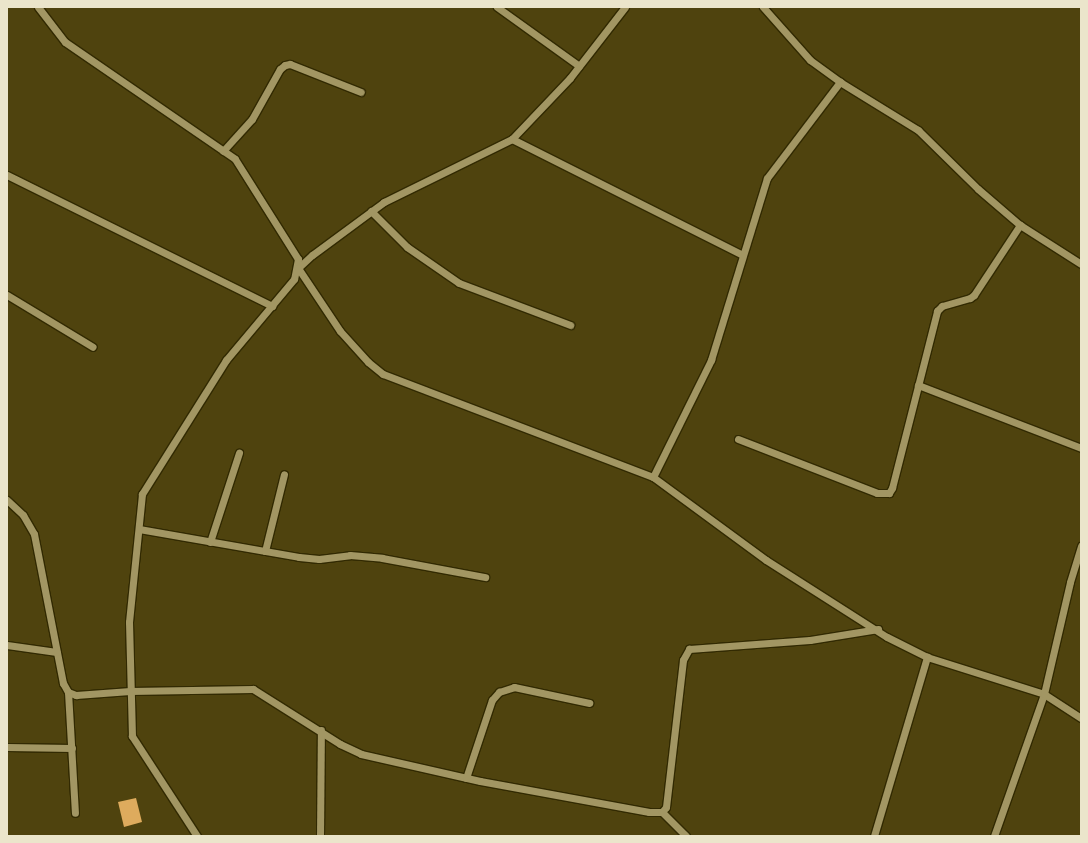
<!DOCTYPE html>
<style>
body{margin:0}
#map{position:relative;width:1088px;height:843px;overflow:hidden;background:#4f430e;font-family:"Fira Sans Condensed",sans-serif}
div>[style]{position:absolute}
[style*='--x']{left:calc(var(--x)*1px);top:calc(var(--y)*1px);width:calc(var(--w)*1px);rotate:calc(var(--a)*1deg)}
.building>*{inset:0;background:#deab5d}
.roads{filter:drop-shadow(1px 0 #322a02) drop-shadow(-1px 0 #322a02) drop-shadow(0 1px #322a02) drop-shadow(0 -1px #322a02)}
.minor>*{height:7px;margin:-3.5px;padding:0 3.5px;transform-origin:3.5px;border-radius:3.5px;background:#a29663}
span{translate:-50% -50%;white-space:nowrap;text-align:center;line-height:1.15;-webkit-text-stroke:4px #2f2a15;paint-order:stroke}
.frame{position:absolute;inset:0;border:8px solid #ebe5cb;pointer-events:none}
</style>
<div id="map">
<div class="building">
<i style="clip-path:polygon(136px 798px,142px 822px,124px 827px,118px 802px)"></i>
</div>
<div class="roads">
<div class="minor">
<i style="--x:38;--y:7;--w:44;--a:52.4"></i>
<i style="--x:65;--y:42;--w:206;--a:34.5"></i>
<i style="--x:235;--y:159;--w:118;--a:57.8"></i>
<i style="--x:298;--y:259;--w:20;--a:101"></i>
<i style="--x:294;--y:279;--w:106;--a:130"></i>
<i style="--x:226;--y:360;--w:158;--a:122.1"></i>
<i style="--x:142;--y:494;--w:129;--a:95.8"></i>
<i style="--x:129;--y:622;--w:114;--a:88.5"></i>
<i style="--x:132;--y:736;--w:119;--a:57"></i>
<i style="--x:497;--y:7;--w:101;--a:35.7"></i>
<i style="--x:625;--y:7;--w:90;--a:127.8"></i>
<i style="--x:570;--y:78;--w:84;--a:133.6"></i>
<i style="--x:512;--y:139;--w:143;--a:153.8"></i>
<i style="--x:384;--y:202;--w:89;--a:143.6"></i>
<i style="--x:312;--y:255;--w:19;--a:137"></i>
<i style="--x:298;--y:268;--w:76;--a:56.3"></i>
<i style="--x:340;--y:331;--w:42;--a:47.9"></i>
<i style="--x:368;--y:362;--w:19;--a:39"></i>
<i style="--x:383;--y:374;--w:289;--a:20.9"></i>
<i style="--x:653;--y:477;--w:140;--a:36.3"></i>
<i style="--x:766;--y:560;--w:143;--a:32.5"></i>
<i style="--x:887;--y:637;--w:45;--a:26.6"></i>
<i style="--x:927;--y:657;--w:123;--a:17.5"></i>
<i style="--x:1044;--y:694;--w:44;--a:33"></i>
<i style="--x:763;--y:7;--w:71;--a:48.4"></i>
<i style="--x:810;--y:60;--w:37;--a:36"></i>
<i style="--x:840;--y:82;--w:92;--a:31.6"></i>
<i style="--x:918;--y:130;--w:84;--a:44.5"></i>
<i style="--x:978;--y:189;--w:55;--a:40.6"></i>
<i style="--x:1020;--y:225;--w:72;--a:32.6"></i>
<i style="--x:512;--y:139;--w:258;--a:26.7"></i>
<i style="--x:223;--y:151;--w:43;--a:-47.8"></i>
<i style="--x:252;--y:119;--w:57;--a:-60.8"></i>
<i style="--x:280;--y:69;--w:6;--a:-39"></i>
<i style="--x:285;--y:65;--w:5;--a:-11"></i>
<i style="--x:290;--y:64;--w:76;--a:21.5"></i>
<i style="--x:7;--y:175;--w:296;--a:26.3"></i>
<i style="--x:371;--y:211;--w:51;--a:45"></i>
<i style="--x:407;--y:247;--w:63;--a:34.7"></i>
<i style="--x:459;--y:283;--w:119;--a:20.7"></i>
<i style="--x:7;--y:295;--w:100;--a:31.2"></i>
<i style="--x:918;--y:385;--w:175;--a:21.1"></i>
<i style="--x:738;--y:439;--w:149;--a:21.2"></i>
<i style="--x:877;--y:493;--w:12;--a:0"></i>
<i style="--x:889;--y:493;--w:6;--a:-59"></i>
<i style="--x:892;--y:488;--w:183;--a:-75.7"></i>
<i style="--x:937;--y:311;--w:7;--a:-45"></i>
<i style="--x:942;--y:306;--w:29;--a:-16"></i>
<i style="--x:970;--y:298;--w:5;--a:-37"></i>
<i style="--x:974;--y:295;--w:84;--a:-56.7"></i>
<i style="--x:653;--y:477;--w:131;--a:-63.6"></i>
<i style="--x:711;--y:360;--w:190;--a:-72.9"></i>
<i style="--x:767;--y:178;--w:121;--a:-52.8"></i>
<i style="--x:7;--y:500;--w:22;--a:43"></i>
<i style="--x:23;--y:515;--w:22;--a:60"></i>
<i style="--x:34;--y:534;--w:152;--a:79"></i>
<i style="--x:63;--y:683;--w:10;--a:61"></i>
<i style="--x:68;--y:692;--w:9;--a:21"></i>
<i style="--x:76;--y:695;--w:54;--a:-4.2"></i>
<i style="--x:130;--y:691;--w:123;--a:-0.9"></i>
<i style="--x:253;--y:689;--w:103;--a:32.3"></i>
<i style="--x:340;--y:744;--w:23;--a:25"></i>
<i style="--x:361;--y:754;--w:122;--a:12.8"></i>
<i style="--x:480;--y:781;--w:172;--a:10.4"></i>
<i style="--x:649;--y:812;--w:13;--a:0"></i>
<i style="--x:662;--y:812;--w:6;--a:-51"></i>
<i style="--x:666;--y:807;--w:148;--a:-83.4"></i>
<i style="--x:683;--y:660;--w:13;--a:-61"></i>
<i style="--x:689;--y:649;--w:121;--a:-4.3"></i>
<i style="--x:810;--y:640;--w:69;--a:-9.2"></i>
<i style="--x:139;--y:529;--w:162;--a:9.9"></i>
<i style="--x:299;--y:557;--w:20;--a:6"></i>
<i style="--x:319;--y:559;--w:31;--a:-7"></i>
<i style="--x:350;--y:555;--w:32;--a:5"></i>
<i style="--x:382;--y:558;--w:105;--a:10.5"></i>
<i style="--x:210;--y:542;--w:94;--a:-72"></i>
<i style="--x:265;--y:551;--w:79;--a:-76.1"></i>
<i style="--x:7;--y:645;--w:50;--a:8"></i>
<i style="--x:68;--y:692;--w:121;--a:86.7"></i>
<i style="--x:7;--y:747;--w:65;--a:0.9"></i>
<i style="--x:466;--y:778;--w:82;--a:-71.6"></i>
<i style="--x:492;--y:700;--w:11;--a:-49"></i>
<i style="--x:499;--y:692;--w:16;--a:-18"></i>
<i style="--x:514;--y:687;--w:77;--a:12"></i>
<i style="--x:662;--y:812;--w:34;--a:45"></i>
<i style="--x:320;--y:836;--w:106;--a:-89.5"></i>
<i style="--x:874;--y:836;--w:187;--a:-73.5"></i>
<i style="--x:994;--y:836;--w:151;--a:-70.6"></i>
<i style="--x:1044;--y:694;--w:115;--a:-76.9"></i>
<i style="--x:1070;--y:582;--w:38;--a:-73"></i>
</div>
</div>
<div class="frame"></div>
</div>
